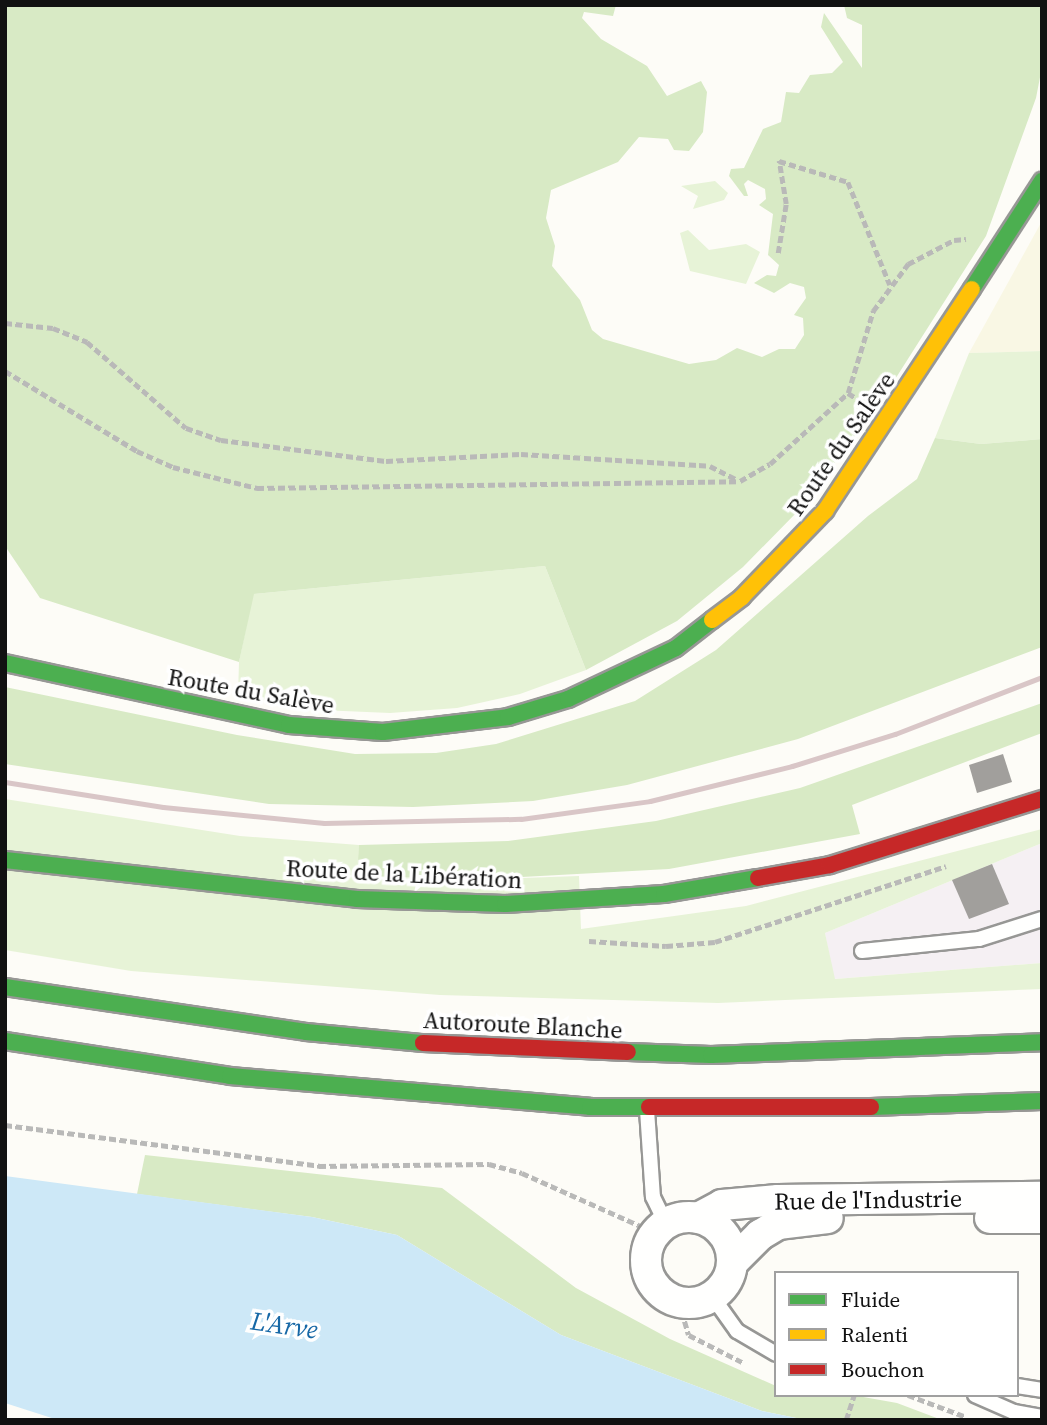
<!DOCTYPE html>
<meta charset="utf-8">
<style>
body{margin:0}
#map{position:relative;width:1047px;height:1425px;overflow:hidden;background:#fdfcf7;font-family:"Source Serif 4",serif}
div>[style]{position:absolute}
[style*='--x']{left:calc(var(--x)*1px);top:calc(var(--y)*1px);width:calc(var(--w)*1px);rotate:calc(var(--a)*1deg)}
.industrial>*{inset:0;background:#f5f0f3}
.farmland>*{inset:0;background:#f9f7e4}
.green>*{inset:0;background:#e7f3d7}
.forest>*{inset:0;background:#d8eac5}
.water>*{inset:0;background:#cde8f7}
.building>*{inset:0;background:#a19f9c}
.path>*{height:4.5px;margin-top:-2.25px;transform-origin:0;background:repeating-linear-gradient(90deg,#b9b9b8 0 7px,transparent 0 10.5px)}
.roads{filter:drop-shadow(2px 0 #979795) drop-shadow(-2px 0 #979795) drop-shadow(0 2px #979795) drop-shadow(0 -2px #979795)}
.lane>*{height:14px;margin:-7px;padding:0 7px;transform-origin:7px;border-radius:7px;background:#fffffe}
.street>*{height:30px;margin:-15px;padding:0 15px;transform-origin:15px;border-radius:15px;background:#fffffe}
.street>.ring{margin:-15px;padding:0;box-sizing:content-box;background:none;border:30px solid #fffffe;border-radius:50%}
.fast>*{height:16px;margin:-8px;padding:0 8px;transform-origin:8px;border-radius:8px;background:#4caf50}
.slow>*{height:16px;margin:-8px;padding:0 8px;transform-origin:8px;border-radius:8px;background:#ffc107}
.jam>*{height:16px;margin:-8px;padding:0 8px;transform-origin:8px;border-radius:8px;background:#c62828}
.rail>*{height:5px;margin:-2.5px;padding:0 2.5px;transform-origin:2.5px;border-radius:2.5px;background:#d9c6c7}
span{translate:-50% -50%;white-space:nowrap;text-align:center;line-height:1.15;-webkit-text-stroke:7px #fff;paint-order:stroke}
.street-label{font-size:24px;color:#111}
.water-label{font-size:26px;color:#1768a6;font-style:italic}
.frame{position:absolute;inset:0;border:7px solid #111;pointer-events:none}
.legend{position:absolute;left:774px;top:1271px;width:245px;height:126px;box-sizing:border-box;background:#fff;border:2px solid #a0a0a0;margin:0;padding:9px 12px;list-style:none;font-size:21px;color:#111}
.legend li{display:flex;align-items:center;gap:14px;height:35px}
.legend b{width:35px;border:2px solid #a0a0a0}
</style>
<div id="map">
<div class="industrial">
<i style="clip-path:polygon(1042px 843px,1042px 963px,834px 979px,825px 933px)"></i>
</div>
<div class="farmland">
<i style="clip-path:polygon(1042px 221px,1042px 351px,969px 353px)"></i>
</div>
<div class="green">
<i style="clip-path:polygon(715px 181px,728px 193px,724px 200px,693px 209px,698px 196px,681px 186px)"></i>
<i style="clip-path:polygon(688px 230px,709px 250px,746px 244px,760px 252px,746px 284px,690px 271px,680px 233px)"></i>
<i style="clip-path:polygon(1042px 351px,1042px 439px,981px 444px,935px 438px,969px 353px)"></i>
<i style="clip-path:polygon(545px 566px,586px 670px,520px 694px,457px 708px,390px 713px,320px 710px,238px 696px,239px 662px,253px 594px)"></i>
<i style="clip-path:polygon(5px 799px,240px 836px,359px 845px,358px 875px,467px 880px,579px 876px,581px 929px,746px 906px,1042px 829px,1042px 843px,825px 933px,835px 979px,1042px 963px,1042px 989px,718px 1003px,440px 995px,131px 971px,5px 950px)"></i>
</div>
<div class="forest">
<i style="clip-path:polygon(5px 5px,616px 5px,613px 16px,584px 12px,582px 18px,601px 39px,647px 66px,667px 96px,701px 81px,707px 92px,703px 132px,689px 151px,674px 150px,668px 139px,639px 137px,618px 162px,551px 190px,546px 218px,555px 246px,552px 266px,580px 300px,592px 330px,603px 339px,689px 364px,716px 360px,737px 348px,762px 357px,779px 349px,795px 349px,804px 335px,803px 318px,794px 315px,806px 298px,804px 287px,790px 283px,774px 293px,754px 283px,767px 275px,776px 276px,779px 265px,768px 255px,773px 214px,759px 205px,766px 199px,765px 189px,748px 180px,744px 184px,748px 196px,744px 196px,729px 176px,731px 169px,744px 168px,763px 129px,781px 122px,786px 92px,799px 93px,810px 75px,832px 73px,843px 62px,821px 27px,824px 13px,862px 68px,862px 25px,847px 18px,844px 5px,1042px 5px,1042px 67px,1036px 98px,986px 236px,880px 403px,798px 511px,743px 567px,677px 621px,586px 670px,545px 566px,254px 594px,239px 662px,40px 598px,5px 546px)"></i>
<i style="clip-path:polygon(935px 438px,981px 444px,1042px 439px,1042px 647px,798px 739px,627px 785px,533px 801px,413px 807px,269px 804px,5px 764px,5px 687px,237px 735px,355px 754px,436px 753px,496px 744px,635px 701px,716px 650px,868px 516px,917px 479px)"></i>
<i style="clip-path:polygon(1042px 703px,1042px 733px,852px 805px,860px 834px,669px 869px,467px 880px,357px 875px,359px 845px,508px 841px,656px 821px,800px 788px)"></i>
<i style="clip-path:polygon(145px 1155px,442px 1188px,576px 1288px,670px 1339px,776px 1386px,776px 1395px,852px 1395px,897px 1403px,942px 1420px,806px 1420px,762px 1411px,561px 1335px,397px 1235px,312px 1217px,137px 1194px)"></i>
</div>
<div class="water">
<i style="clip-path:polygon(5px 1176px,312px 1217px,397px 1235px,561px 1335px,762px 1411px,806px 1420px,58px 1420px,5px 1403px)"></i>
</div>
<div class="building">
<i style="clip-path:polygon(1003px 754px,1012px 782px,977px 793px,969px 765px)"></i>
<i style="clip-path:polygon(992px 864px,1009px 904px,969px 919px,952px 880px)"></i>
</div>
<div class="path">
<i style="--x:778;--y:253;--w:50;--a:-80.7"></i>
<i style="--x:786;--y:204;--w:44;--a:-99.2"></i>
<i style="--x:779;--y:161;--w:72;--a:16.9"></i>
<i style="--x:848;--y:182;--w:111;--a:67.8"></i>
<i style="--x:5;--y:323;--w:48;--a:5.9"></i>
<i style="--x:53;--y:328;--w:37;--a:22"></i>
<i style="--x:87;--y:342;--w:131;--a:41"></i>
<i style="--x:186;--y:428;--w:37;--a:19"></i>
<i style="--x:221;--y:440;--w:166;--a:7.3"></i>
<i style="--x:386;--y:461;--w:135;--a:-3"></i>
<i style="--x:521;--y:454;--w:189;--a:3.6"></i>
<i style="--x:710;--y:466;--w:31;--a:27"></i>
<i style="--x:5;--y:371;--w:154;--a:31.2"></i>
<i style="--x:137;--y:451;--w:39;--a:24"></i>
<i style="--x:173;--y:467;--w:87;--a:14"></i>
<i style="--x:257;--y:488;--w:483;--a:-0.8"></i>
<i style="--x:740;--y:481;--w:34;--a:-30"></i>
<i style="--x:770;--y:464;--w:105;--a:-42.3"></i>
<i style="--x:848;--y:393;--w:86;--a:-73"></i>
<i style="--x:873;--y:311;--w:59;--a:-53.3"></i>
<i style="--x:908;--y:264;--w:52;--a:-27.6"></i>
<i style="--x:954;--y:240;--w:12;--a:-5"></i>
<i style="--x:848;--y:393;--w:17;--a:33"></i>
<i style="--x:589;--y:941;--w:77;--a:3.7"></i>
<i style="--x:666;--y:946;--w:49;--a:-4.7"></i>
<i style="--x:715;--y:942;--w:243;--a:-18.2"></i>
<i style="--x:5;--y:1125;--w:317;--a:7.4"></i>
<i style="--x:319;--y:1166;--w:170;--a:-0.7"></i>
<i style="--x:489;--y:1164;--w:34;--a:15"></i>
<i style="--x:522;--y:1173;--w:133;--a:24.1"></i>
<i style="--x:679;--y:1301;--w:35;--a:74"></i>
<i style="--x:689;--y:1335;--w:62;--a:27"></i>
<i style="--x:908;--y:1395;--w:60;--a:20.6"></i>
<i style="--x:846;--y:1420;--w:26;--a:-72"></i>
</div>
<div class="roads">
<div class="lane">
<i style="--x:862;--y:951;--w:118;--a:-5.9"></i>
<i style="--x:979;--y:939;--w:66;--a:-17.6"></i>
<i style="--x:647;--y:1110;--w:87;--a:86.1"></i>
<i style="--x:653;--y:1197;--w:30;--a:64"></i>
<i style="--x:712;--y:1296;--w:43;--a:54.5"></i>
<i style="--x:737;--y:1331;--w:45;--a:30.5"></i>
<i style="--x:1017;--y:1386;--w:25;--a:9"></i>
<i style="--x:975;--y:1395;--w:43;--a:23.6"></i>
<i style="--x:1014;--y:1412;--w:28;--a:10"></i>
</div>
<div class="street">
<i class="ring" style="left:646px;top:1217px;width:56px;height:56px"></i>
<i style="--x:698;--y:1218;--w:27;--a:-28"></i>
<i style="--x:722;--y:1205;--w:56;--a:-5.1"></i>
<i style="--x:778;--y:1200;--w:264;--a:-0.7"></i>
<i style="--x:990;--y:1218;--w:52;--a:0"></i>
<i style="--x:732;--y:1263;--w:40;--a:-45"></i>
<i style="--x:760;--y:1235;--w:21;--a:-31"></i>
<i style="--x:778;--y:1224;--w:50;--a:-6.8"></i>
</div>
<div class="fast">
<i style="--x:972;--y:289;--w:129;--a:-57.1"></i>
<i style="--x:5;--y:663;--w:291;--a:12.3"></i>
<i style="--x:289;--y:725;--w:94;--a:4.3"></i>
<i style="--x:383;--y:732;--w:126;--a:-6.8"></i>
<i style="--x:508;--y:717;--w:63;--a:-16.7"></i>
<i style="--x:568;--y:699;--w:119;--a:-25.3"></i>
<i style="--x:676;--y:648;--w:46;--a:-37.9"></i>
<i style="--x:5;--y:860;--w:354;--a:6.3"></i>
<i style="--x:357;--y:899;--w:148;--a:1.9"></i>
<i style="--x:505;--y:904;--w:159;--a:-3.6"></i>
<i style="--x:664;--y:894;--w:95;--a:-9.7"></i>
<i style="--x:5;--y:987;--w:304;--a:8.5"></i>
<i style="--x:306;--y:1032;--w:118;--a:5.4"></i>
<i style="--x:5;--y:1041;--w:228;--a:8.8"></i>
<i style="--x:230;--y:1076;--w:361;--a:4.9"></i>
<i style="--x:590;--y:1107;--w:59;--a:0"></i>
<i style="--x:628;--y:1052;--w:83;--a:2.1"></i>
<i style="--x:711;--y:1055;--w:331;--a:-2.2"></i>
<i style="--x:871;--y:1107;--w:171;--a:-2"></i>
</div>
<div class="slow">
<i style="--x:712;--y:620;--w:38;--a:-37"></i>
<i style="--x:742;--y:597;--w:120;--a:-46"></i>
<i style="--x:825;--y:511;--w:266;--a:-56.5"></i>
</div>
<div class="jam">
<i style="--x:758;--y:878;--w:73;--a:-10.2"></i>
<i style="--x:830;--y:865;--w:222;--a:-17.3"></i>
<i style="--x:423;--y:1043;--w:205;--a:2.5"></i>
<i style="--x:649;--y:1107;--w:222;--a:0"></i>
</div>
</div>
<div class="rail">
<i style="--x:5;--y:782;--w:160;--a:9"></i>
<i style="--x:163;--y:807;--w:162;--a:5.7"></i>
<i style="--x:324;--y:823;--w:197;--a:-1.2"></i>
<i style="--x:521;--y:819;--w:130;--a:-7.9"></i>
<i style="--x:650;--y:801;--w:146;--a:-13.8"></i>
<i style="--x:792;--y:766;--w:108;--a:-17.3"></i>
<i style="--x:895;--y:734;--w:158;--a:-21.2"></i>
</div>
<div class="street-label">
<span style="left:841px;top:444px;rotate:-55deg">Route du Salève</span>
<span style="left:251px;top:691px;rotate:10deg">Route du Salève</span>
<span style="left:404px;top:874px;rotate:3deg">Route de la Libération</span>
<span style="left:523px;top:1025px;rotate:3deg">Autoroute Blanche</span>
<span style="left:868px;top:1200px;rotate:-1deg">Rue de l'Industrie</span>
</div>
<div class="water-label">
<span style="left:284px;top:1326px;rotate:8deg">L'Arve</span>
</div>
<div class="frame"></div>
<ul class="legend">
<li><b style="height:9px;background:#4caf50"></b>Fluide</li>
<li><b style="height:9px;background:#ffc107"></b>Ralenti</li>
<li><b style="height:9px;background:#c62828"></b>Bouchon</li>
</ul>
</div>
